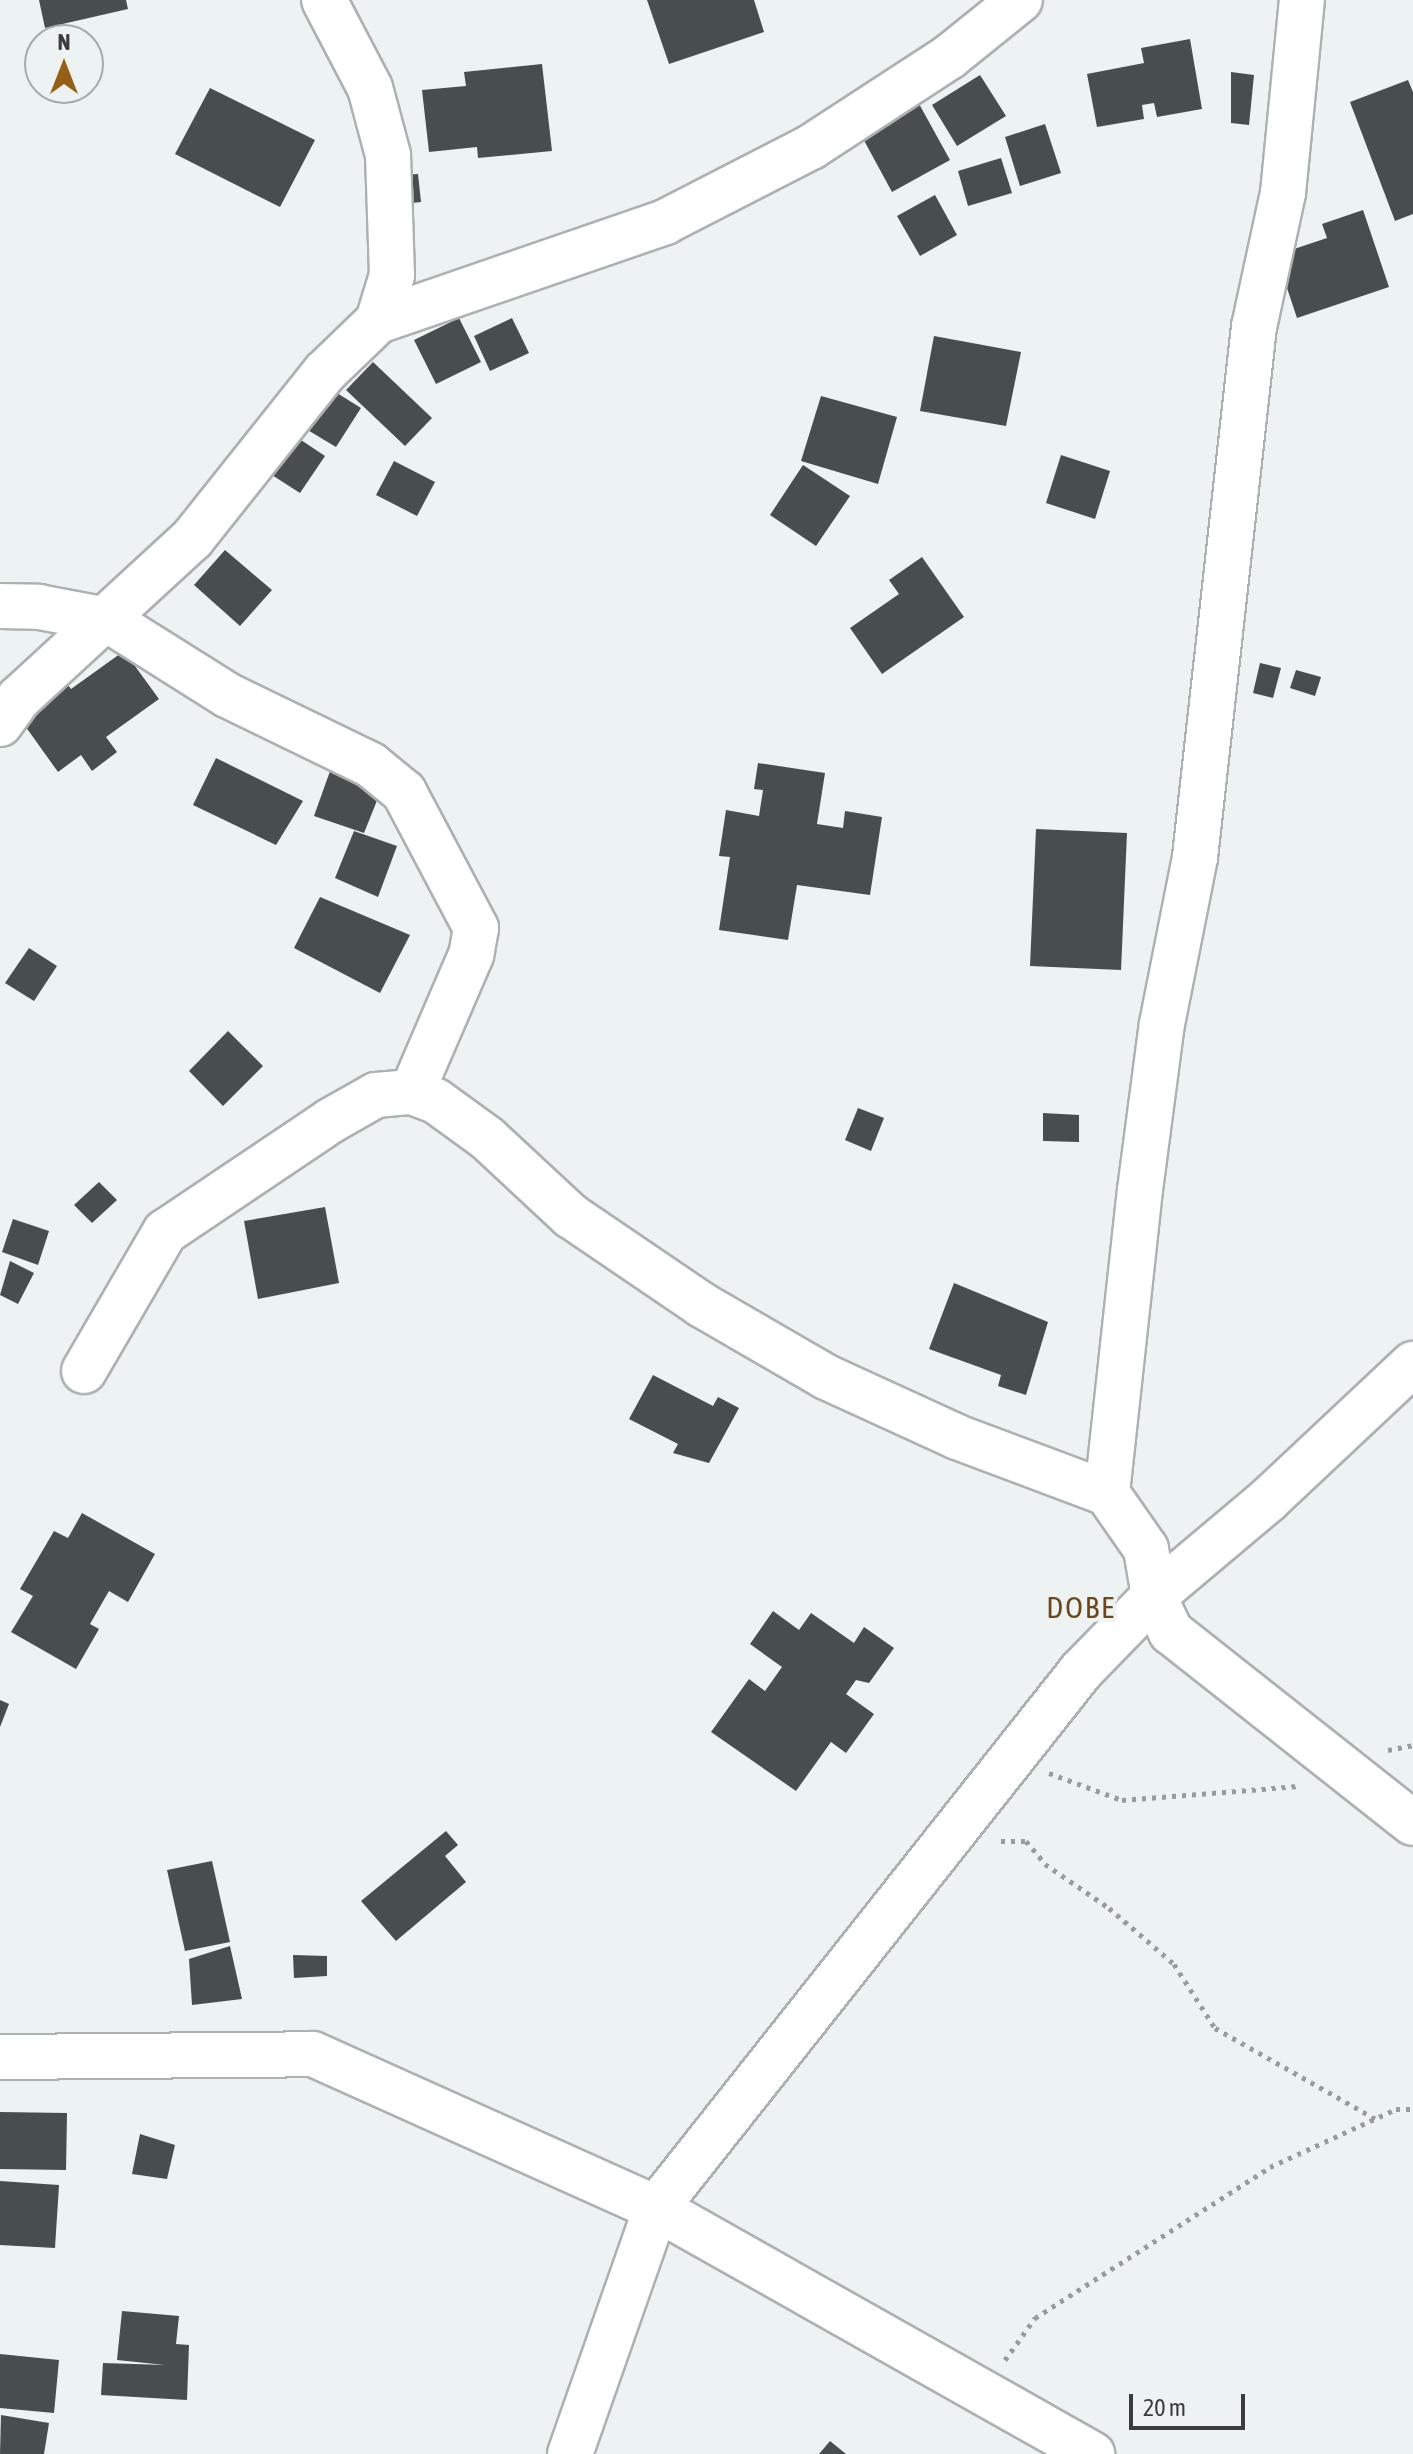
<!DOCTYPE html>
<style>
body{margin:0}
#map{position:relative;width:1413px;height:2454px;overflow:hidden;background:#edf2f3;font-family:"Asap Condensed",sans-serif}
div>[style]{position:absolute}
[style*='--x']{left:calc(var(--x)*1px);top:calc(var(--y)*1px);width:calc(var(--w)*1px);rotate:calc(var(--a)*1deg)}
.building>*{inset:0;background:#484d4d}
.path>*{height:5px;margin-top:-2.5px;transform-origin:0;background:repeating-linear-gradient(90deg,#989c9c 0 4px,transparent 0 10px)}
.roads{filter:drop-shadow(2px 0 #acb1b2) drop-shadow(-2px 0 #acb1b2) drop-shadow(0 2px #acb1b2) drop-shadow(0 -2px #acb1b2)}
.minor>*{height:44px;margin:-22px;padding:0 22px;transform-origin:22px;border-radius:22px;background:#fff}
span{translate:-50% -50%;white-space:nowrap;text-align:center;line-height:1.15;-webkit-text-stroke:8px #edf2f3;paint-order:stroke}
.quarter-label{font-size:30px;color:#6d4718;letter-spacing:2px}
.north{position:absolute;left:24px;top:24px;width:80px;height:80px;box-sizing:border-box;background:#edf2f3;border:2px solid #a6aaaa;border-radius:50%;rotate:0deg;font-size:22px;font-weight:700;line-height:32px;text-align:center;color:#3b3d3d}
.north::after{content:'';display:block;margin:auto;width:28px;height:36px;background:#955f16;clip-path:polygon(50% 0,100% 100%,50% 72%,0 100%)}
.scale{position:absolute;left:1129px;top:2394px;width:116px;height:36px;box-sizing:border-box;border:4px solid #3b3d3d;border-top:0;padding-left:10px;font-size:24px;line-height:28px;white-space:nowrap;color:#3b3d3d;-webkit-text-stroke:6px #edf2f3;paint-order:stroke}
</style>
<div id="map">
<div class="building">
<i style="clip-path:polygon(39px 0,126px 0,128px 9px,45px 28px)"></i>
<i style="clip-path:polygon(647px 0,754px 0,764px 32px,669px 64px)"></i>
<i style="clip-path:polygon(1190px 39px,1202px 109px,1157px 117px,1154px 103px,1142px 105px,1144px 119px,1097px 127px,1087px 74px,1144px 63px,1141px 48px)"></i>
<i style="clip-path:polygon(542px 64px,552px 151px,478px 158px,477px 147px,429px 152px,422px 90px,466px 86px,464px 72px)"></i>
<i style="clip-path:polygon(1231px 72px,1254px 75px,1249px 125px,1231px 123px)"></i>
<i style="clip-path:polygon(980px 75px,1006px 116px,957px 146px,932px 105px)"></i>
<i style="clip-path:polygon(1408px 80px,1413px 92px,1413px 214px,1395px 221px,1350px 102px)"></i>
<i style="clip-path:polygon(210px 88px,315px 140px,280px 207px,175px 154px)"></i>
<i style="clip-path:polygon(918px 102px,950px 160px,892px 192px,860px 133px)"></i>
<i style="clip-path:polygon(1045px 124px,1061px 173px,1020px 186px,1005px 137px)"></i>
<i style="clip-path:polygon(1001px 158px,1012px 193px,968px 206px,958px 171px)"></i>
<i style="clip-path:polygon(418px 174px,421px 202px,403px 204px,401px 175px)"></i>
<i style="clip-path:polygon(935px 195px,957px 235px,920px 256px,897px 216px)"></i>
<i style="clip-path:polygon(1363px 210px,1389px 287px,1297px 318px,1276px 255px,1327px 238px,1322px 224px)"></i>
<i style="clip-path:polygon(459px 318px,481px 362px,436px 384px,414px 340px)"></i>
<i style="clip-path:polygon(512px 318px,529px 353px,490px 371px,474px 336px)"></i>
<i style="clip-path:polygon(934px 336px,1021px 352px,1006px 426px,920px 411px)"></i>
<i style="clip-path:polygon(373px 362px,432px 418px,405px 446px,346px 390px)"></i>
<i style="clip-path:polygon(321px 383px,361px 408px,336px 447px,296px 423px)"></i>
<i style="clip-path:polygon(821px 396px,897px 417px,878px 484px,801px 461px)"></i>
<i style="clip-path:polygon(286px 430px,325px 456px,300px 493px,261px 468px)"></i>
<i style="clip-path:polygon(1061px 455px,1110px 471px,1095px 519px,1046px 503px)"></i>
<i style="clip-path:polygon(394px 461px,435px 482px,417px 516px,376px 495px)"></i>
<i style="clip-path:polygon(803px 465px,850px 496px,816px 546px,770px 515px)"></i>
<i style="clip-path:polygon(225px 550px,272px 590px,240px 626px,194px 585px)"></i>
<i style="clip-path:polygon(922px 557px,964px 617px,882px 674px,850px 628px,899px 594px,889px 580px)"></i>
<i style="clip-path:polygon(124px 651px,159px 699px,106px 737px,117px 752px,92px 771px,81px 755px,58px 772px,23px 723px,46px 707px,38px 695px,62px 677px,71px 689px)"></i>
<i style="clip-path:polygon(1260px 663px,1281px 668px,1273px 698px,1253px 693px)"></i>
<i style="clip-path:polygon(1296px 670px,1321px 677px,1315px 696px,1290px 688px)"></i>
<i style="clip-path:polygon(216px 758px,303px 801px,276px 845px,193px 805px)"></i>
<i style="clip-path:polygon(334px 760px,384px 783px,364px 833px,314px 816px)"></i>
<i style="clip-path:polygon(758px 763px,825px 773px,817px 824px,843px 828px,845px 811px,882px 817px,870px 895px,797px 885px,788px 940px,719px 930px,730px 857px,719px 856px,726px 810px,759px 816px,763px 790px,754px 789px)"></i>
<i style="clip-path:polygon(1036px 829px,1127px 833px,1121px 970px,1030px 966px)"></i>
<i style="clip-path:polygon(354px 831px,397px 846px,378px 897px,335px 878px)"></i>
<i style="clip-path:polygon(320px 897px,410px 935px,380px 993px,294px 948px)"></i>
<i style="clip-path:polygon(29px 948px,57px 966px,34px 1001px,5px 983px)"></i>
<i style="clip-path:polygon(228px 1031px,263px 1066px,223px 1106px,189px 1071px)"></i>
<i style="clip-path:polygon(858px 1108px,884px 1118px,871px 1151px,845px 1140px)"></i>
<i style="clip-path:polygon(1043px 1113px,1079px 1115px,1079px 1142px,1043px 1141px)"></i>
<i style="clip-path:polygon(99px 1182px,117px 1200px,92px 1223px,74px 1205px)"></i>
<i style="clip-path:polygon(325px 1207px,339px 1283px,258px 1299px,244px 1221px)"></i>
<i style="clip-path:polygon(13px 1219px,49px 1231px,38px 1265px,2px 1252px)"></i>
<i style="clip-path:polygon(10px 1261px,34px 1273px,18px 1304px,0 1295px)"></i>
<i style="clip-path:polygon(954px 1283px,1048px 1322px,1026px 1395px,998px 1386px,1001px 1375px,929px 1349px)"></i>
<i style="clip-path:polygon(653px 1375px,713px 1406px,718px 1397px,739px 1408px,709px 1463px,673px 1453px,678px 1444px,629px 1419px)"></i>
<i style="clip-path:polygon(82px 1513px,155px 1554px,128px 1602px,109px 1591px,90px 1624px,99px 1629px,76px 1669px,11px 1632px,33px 1596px,20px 1589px,54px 1531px,68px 1538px)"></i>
<i style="clip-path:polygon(773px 1611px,799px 1630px,811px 1613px,854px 1643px,864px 1627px,894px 1648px,869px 1683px,856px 1680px,846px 1694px,874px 1714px,846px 1753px,831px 1742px,796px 1791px,711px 1732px,749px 1679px,765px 1691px,782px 1667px,750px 1644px)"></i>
<i style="clip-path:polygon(0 1700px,9px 1704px,0 1727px)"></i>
<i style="clip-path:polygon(446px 1831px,458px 1845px,445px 1856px,466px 1882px,396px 1941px,361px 1901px)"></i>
<i style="clip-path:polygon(212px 1861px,230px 1942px,185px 1951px,167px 1870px)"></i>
<i style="clip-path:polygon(230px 1946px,242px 1999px,192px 2005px,189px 1959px)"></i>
<i style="clip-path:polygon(293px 1955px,327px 1956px,327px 1976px,294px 1978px)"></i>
<i style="clip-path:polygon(0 2112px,67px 2113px,66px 2170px,0 2169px)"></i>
<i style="clip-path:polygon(140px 2134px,175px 2145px,167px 2179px,132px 2174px)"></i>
<i style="clip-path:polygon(0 2181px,59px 2185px,55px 2248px,0 2245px)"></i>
<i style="clip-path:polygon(122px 2311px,179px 2316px,176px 2344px,189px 2345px,187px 2400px,101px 2395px,103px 2363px,165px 2365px,117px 2360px)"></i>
<i style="clip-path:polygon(0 2354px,59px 2360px,54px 2413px,0 2408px)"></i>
<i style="clip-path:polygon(1px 2415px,49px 2423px,44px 2454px,0 2454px)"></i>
<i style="clip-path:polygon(830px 2441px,846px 2454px,819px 2454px)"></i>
</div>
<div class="path">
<i style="--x:1388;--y:1750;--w:25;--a:-11"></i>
<i style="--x:1049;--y:1773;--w:78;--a:20.3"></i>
<i style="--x:1122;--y:1800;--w:177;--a:-4.5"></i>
<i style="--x:1001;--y:1841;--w:25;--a:0"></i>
<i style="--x:1026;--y:1841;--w:30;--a:50"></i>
<i style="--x:1045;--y:1864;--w:78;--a:34.5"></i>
<i style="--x:1109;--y:1908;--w:86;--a:40.7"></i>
<i style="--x:1174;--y:1964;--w:76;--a:57.4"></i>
<i style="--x:1215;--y:2028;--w:185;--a:29.5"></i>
<i style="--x:1005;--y:2360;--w:52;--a:-54.5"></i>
<i style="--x:1035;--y:2318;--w:279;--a:-32.7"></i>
<i style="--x:1270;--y:2167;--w:139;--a:-24.7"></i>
<i style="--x:1396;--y:2109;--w:17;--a:0"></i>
</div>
<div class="roads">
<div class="minor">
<i style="--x:378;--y:321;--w:304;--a:-19"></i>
<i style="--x:665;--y:222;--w:164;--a:-27.2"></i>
<i style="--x:811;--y:147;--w:165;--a:-33.1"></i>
<i style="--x:949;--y:57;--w:91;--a:-38.8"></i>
<i style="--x:0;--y:606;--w:39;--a:1"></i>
<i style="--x:39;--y:607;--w:70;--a:10.7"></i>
<i style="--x:108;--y:620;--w:141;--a:32.2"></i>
<i style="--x:227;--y:695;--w:160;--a:25.9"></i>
<i style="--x:371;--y:765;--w:43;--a:39.3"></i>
<i style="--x:404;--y:792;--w:154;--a:62.1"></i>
<i style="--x:476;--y:928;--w:27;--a:100"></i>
<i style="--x:471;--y:955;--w:149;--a:113.3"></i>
<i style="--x:0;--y:724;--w:32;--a:-54"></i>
<i style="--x:19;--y:698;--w:235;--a:-42.6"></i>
<i style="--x:192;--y:539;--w:213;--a:-51.5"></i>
<i style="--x:325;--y:372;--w:74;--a:-43.9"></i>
<i style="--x:378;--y:321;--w:48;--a:-73.1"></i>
<i style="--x:392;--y:275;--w:120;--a:-91.9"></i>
<i style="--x:388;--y:155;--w:69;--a:-105"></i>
<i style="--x:370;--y:88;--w:99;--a:-117.6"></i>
<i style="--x:84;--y:1371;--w:161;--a:-59.8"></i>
<i style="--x:165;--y:1232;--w:199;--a:-33.9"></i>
<i style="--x:330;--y:1121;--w:53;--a:-29.5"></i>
<i style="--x:376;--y:1095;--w:36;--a:-5"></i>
<i style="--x:412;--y:1092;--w:26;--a:21"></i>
<i style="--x:436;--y:1101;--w:63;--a:36"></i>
<i style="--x:487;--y:1138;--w:115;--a:42.9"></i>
<i style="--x:571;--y:1216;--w:158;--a:34.2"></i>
<i style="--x:702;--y:1305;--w:143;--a:30.1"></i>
<i style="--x:826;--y:1377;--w:144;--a:24.6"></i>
<i style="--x:957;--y:1437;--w:160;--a:20.5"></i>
<i style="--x:1107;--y:1493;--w:68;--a:55.1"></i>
<i style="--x:1146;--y:1549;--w:48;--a:80.3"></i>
<i style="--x:1154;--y:1596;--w:40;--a:65"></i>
<i style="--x:1171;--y:1632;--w:308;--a:38.3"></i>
<i style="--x:1107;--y:1493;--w:305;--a:-83.8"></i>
<i style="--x:1140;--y:1190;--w:167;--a:-82.5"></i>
<i style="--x:1162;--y:1024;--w:170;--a:-78.8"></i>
<i style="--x:1195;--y:857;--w:533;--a:-83.65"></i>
<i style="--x:1254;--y:327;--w:137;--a:-77.8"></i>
<i style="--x:1283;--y:193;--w:194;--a:-84.4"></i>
<i style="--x:0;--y:2057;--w:313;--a:-0.5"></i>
<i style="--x:313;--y:2054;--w:376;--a:24.2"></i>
<i style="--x:656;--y:2208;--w:501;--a:29.43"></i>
<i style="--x:570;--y:2454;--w:261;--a:-70.7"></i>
<i style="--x:656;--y:2208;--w:685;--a:-51.64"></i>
<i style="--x:1081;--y:1671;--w:105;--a:-45.8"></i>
<i style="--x:1154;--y:1596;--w:149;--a:-40.1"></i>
<i style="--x:1268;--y:1500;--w:199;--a:-43.2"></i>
</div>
</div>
<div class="quarter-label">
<span style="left:1081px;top:1607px">DOBE</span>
</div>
<div class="north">N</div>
<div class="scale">20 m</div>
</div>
